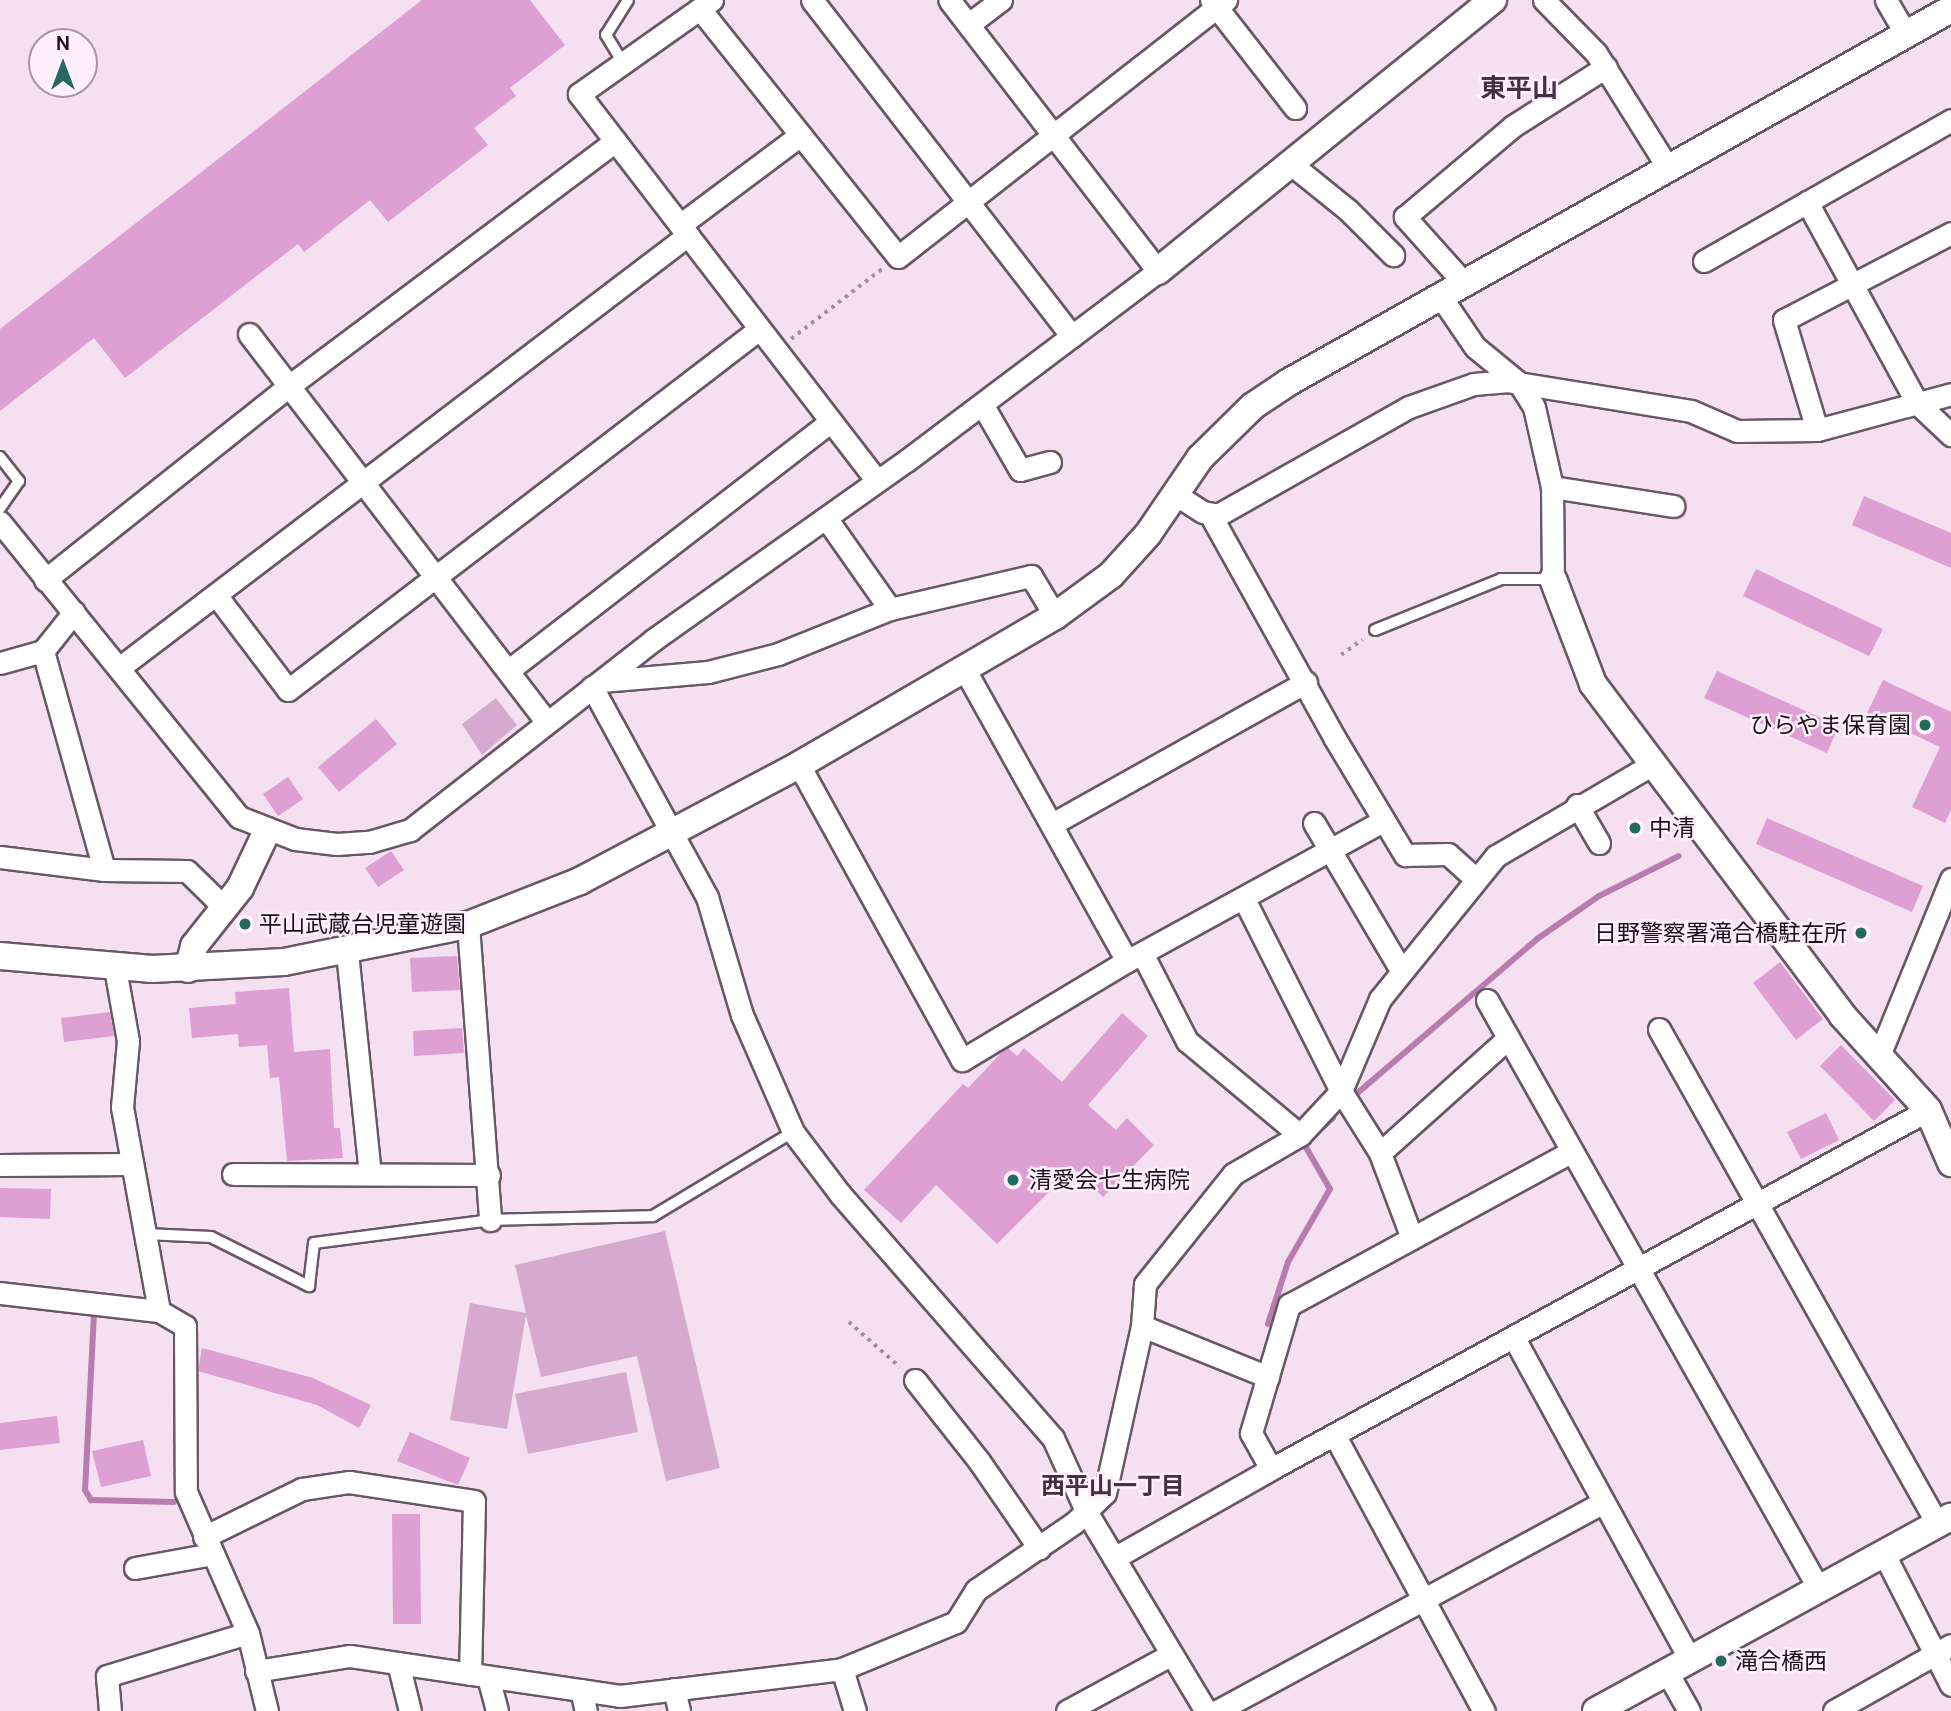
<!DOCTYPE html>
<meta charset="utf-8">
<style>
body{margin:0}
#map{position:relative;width:1951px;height:1711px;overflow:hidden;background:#f4e0f0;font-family:"DM Sans","Noto Sans JP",sans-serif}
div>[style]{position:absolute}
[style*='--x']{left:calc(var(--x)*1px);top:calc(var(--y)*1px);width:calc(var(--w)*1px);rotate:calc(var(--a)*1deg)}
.green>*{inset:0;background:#d6aace}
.stream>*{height:6px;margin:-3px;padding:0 3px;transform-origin:3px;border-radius:3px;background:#b97caf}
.building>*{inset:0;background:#de9fd3}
.path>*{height:3.5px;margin-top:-1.75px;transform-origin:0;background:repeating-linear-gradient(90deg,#9f919d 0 3.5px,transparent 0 8.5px)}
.roads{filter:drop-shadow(2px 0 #685765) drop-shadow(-2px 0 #685765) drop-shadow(0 2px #685765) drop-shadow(0 -2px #685765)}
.service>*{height:10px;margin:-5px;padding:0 5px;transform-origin:5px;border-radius:5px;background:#fff}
.minor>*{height:21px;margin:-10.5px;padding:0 10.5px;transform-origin:10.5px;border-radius:10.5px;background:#fff}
.tertiary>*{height:26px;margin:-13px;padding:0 13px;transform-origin:13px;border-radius:13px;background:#fff}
.dots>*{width:19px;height:19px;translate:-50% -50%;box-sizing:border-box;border:4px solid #ffeffc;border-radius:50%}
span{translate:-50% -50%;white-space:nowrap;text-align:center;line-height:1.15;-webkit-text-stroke:5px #ffeffc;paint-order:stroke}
.poi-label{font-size:23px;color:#191318}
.right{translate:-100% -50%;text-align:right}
.left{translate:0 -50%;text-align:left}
.neighbourhood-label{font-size:24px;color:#41323e;font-weight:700}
.quarter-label{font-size:26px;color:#41323e;font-weight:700}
.north{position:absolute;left:28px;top:28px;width:70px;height:70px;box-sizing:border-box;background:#ffeffc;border:2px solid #a397a1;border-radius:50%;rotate:0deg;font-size:19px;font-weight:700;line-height:28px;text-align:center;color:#191318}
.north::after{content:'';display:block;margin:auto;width:24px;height:32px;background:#226a60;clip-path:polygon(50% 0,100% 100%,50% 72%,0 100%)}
</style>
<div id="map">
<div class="green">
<i style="clip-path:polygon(496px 698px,517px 725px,482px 755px,462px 724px)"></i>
<i style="clip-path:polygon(665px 1231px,720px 1468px,666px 1481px,637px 1356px,541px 1377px,526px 1315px,507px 1429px,450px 1420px,470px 1303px,526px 1313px,515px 1265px)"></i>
<i style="clip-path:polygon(626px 1372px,638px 1432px,528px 1454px,515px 1394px)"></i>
</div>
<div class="stream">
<i style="--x:1354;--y:1096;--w:241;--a:-40.6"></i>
<i style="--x:1537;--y:939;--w:75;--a:-34.7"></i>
<i style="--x:1599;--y:896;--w:89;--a:-26.6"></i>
<i style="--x:89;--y:1313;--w:5;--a:0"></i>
<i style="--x:94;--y:1313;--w:177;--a:92.9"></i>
<i style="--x:85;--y:1490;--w:12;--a:59"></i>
<i style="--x:91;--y:1500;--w:83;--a:1.4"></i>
<i style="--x:1268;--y:1324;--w:65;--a:-72.1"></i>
<i style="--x:1288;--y:1262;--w:84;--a:-60.1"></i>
<i style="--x:1330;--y:1189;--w:52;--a:-120"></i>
<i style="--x:1304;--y:1144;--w:39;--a:-42"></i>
</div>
<div class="building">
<i style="clip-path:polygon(422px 0,530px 0,565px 45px,510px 88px,516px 96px,474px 128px,488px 145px,388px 222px,370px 200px,304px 252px,298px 244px,125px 378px,94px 338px,0 411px,0 329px)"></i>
<i style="clip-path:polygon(1864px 496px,1951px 533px,1951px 568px,1852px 525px)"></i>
<i style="clip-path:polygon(1756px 569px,1883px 629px,1869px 656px,1743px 596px)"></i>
<i style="clip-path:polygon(1717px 671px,1839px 726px,1827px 753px,1704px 698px)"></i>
<i style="clip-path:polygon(1883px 680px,1951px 712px,1951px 810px,1945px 823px,1912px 807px,1940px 747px,1867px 713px)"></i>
<i style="clip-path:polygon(376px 719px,397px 744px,339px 792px,318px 767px)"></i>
<i style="clip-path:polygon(288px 777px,303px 799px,278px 816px,263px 794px)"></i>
<i style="clip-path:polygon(1767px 818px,1923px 886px,1912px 912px,1756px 844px)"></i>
<i style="clip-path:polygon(391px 851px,404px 870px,378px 887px,365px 868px)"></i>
<i style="clip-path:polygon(457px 956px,460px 990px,412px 992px,410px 958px)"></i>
<i style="clip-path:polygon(1780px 962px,1823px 1019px,1796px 1040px,1753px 983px)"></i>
<i style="clip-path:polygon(289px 988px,294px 1052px,330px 1049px,334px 1128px,340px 1128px,343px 1158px,287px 1161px,279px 1077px,270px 1078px,267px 1045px,239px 1047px,238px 1034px,192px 1038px,189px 1008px,236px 1004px,235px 992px)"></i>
<i style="clip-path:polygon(110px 1012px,114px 1036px,64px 1042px,61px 1018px)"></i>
<i style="clip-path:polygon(1122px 1013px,1148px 1036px,1088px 1105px,1116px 1130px,1127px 1118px,1154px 1145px,1103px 1197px,1077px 1171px,1067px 1180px,1064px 1177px,997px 1244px,936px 1185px,901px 1223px,864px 1190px,963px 1084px,968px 1088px,1003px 1051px,1008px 1048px,1017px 1056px,1024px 1048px,1062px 1082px)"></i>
<i style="clip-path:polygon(462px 1028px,464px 1053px,414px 1056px,413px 1031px)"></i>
<i style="clip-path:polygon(1841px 1045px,1895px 1100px,1874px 1121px,1820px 1066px)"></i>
<i style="clip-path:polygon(1826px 1113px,1839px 1140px,1801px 1159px,1787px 1132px)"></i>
<i style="clip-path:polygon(0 1188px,51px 1189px,50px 1219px,0 1217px)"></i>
<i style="clip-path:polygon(202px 1348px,313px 1378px,371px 1405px,359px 1428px,317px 1405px,198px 1371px)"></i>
<i style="clip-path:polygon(57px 1416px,60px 1443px,0 1450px,0 1423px)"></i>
<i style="clip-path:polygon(410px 1432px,470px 1458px,458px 1485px,397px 1461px)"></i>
<i style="clip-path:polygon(143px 1440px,151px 1476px,101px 1487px,92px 1451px)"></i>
<i style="clip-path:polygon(392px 1514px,420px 1514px,421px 1624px,393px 1624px)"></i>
</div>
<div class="path">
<i style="--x:791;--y:339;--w:115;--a:-37.6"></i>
<i style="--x:1341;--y:655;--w:26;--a:-36"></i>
<i style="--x:849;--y:1322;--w:68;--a:41.4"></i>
</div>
<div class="roads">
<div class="service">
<i style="--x:623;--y:63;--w:33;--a:-121"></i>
<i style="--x:606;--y:35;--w:41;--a:-57.8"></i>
<i style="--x:0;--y:457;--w:31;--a:52"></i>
<i style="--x:19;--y:481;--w:33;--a:125"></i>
<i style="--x:1375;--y:630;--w:136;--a:-22"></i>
<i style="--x:1501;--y:579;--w:52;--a:0"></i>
<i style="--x:146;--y:1234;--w:65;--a:2.6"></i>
<i style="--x:211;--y:1237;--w:110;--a:26.6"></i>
<i style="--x:309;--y:1286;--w:43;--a:-83.4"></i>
<i style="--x:314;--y:1243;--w:177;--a:-7.4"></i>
<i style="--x:490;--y:1220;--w:163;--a:-1.4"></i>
<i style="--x:653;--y:1216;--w:163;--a:-31"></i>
</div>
<div class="minor">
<i style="--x:712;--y:0;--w:163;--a:144.7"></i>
<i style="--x:579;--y:94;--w:488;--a:52.4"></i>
<i style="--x:812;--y:0;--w:425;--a:52.3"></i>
<i style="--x:1211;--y:0;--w:137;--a:52.1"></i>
<i style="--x:1544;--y:0;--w:74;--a:45.5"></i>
<i style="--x:1596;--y:53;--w:136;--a:57.9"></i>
<i style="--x:1886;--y:0;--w:39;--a:60"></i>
<i style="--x:700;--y:9;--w:317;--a:51.4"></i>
<i style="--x:898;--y:257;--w:417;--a:-38.1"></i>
<i style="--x:969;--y:24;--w:40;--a:-37"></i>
<i style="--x:1291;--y:164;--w:73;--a:38.9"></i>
<i style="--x:1348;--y:210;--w:64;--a:45"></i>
<i style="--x:1807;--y:202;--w:229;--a:61.3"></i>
<i style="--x:1917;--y:403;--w:47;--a:43.3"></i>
<i style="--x:680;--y:225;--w:149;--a:-36.8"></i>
<i style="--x:1704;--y:261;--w:284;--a:-29.7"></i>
<i style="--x:1464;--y:283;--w:89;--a:-131.8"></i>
<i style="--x:1405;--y:217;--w:141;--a:-40.1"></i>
<i style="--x:1513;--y:126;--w:110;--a:-32.4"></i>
<i style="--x:1441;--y:297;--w:60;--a:55.8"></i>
<i style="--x:1475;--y:347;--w:57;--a:39.3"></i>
<i style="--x:1519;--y:383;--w:28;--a:58"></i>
<i style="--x:1534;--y:407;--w:82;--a:77.3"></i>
<i style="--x:1552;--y:487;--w:92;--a:89.4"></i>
<i style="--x:249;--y:334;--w:488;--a:52.5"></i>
<i style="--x:982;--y:404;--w:76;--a:60.1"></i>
<i style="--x:1020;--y:470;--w:31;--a:-15"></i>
<i style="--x:1817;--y:430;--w:115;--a:-106.7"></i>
<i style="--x:1784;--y:320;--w:188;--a:-27.5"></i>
<i style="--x:1552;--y:487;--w:123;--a:8.9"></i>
<i style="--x:1175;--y:494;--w:33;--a:33"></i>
<i style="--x:1203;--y:512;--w:15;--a:11"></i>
<i style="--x:1218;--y:515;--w:219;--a:-29.5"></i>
<i style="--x:1409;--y:407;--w:69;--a:-19.5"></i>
<i style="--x:1474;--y:384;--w:32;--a:-5"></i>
<i style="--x:1506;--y:381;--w:187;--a:9.2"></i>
<i style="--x:1691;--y:411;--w:50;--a:23.5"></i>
<i style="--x:1737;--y:431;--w:80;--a:-0.7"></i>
<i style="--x:1817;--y:430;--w:139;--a:-15"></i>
<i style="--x:1210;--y:514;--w:255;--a:60.9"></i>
<i style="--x:1334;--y:737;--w:138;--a:59"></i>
<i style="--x:1405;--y:855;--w:43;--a:-1.3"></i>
<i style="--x:1448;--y:854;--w:36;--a:42"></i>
<i style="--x:826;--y:518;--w:111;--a:54.9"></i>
<i style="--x:0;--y:522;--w:380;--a:51"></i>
<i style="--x:239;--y:817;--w:60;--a:21.4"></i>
<i style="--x:295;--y:839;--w:42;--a:6.8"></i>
<i style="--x:337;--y:844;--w:32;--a:-4"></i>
<i style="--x:369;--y:842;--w:43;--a:-16.3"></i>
<i style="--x:410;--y:830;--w:308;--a:-38"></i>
<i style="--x:653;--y:640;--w:310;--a:-35.3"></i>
<i style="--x:906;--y:461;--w:316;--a:-37"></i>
<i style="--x:1158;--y:271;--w:342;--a:-127.6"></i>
<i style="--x:45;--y:580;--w:312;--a:-38.5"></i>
<i style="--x:289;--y:386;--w:408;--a:-36.9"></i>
<i style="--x:216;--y:595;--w:119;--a:52.8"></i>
<i style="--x:288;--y:690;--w:592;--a:-37.45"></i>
<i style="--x:74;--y:612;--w:50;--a:128.5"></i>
<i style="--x:43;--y:651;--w:227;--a:74.4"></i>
<i style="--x:0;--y:663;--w:45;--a:-15.6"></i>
<i style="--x:119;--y:668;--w:715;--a:-37.27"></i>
<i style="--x:509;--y:670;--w:404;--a:-37.7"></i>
<i style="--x:965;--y:670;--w:333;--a:60.9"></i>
<i style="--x:602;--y:681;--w:106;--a:-4.9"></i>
<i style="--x:708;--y:672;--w:72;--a:-14.4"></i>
<i style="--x:778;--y:654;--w:121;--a:-21.9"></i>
<i style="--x:890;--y:609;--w:145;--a:-13.2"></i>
<i style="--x:1031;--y:576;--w:47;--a:59"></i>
<i style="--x:592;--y:687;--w:239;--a:61.3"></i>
<i style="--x:707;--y:897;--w:123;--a:73.5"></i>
<i style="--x:742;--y:1015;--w:128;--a:66.4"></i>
<i style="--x:793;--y:1132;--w:78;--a:52.8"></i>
<i style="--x:840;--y:1194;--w:324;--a:48.9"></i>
<i style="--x:1053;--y:1438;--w:82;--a:65.6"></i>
<i style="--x:1087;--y:1513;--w:231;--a:59"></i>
<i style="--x:799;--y:765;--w:337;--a:61.1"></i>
<i style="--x:962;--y:1060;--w:192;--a:-31"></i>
<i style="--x:1127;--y:961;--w:292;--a:-28.7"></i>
<i style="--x:1577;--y:805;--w:44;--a:59.9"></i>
<i style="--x:1314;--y:823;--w:171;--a:59.4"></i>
<i style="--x:1052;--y:824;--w:291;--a:-29.2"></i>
<i style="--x:0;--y:857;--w:105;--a:7.1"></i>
<i style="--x:104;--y:870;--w:83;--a:0.7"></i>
<i style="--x:187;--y:871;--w:54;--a:44.3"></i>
<i style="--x:1244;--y:899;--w:215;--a:63.2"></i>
<i style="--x:1341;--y:1091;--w:73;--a:57.8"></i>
<i style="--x:1380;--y:1153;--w:91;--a:69.4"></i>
<i style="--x:468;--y:925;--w:296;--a:85.7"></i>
<i style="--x:347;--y:952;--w:223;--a:84.1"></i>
<i style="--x:1143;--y:955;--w:97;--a:62.9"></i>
<i style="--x:1187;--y:1041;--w:147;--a:39.8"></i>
<i style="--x:115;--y:968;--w:74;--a:79.9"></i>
<i style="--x:128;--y:1041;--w:66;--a:95.2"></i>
<i style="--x:122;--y:1107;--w:207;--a:79.7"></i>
<i style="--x:159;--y:1311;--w:30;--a:30"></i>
<i style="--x:185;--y:1326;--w:166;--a:89.7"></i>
<i style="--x:186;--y:1492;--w:154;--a:66.3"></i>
<i style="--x:248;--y:1633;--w:80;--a:76.3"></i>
<i style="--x:1487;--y:1000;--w:676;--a:60.59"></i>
<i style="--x:1659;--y:1029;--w:569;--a:60.64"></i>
<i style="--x:1880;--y:1053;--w:188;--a:-67.8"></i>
<i style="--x:1380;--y:1153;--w:172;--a:-41.9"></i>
<i style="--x:0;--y:1165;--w:131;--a:-0.4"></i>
<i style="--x:233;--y:1174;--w:256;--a:0.2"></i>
<i style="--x:0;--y:1293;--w:160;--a:6.5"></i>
<i style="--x:1142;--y:1326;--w:136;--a:22"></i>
<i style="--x:1514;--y:1338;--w:367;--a:61.3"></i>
<i style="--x:915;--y:1380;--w:103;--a:51.7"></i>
<i style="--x:979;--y:1461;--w:106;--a:55.4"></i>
<i style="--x:1335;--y:1436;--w:313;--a:61.6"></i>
<i style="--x:1271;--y:1469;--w:749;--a:-28.65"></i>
<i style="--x:204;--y:1537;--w:109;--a:-26.1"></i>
<i style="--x:302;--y:1489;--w:48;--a:-8.5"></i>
<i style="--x:349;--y:1482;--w:126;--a:8.6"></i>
<i style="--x:474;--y:1501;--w:173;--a:91.3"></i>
<i style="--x:1884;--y:1554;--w:147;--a:62.9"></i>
<i style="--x:1114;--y:1558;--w:180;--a:-29.5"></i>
<i style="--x:1271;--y:1469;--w:41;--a:-119.1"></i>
<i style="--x:1251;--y:1433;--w:134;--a:-73.5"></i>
<i style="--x:1289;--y:1305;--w:321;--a:-28.5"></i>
<i style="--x:135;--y:1568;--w:78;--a:-10.3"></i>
<i style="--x:398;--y:1663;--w:49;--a:76"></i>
<i style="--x:842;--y:1669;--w:44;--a:72.8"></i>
<i style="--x:256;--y:1671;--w:95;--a:-9.1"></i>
<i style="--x:350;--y:1656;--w:273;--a:8.4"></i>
<i style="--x:620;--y:1696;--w:224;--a:-6.9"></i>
<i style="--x:842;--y:1669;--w:123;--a:-22.4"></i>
<i style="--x:956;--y:1622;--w:38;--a:-58"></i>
<i style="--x:976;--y:1590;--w:119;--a:-34.4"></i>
<i style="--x:1074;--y:1523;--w:43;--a:-44.1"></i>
<i style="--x:1105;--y:1493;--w:171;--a:-77.5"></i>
<i style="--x:1142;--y:1326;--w:42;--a:-85.9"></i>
<i style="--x:1145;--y:1284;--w:141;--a:-51.3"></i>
<i style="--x:1233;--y:1174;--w:78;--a:-30.2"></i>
<i style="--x:1300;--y:1135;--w:60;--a:-47"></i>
<i style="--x:1341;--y:1091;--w:100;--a:-67"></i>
<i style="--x:1380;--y:999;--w:184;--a:-51"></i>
<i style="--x:1496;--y:856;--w:180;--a:-30.4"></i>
<i style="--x:1667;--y:1672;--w:45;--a:60.6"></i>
<i style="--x:488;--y:1677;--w:35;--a:75"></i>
<i style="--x:674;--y:1689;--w:23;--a:77"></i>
<i style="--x:581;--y:1690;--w:22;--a:77"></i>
<i style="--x:110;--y:1711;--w:35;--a:-95"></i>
<i style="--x:107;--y:1676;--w:147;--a:-17"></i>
<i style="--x:1067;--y:1711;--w:119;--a:-28.5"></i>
<i style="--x:1217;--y:1711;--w:439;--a:-28.4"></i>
<i style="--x:1834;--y:1711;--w:134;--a:-29.4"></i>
</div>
<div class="tertiary">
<i style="--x:1158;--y:271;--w:431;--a:-39"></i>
<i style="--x:1553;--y:579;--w:112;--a:69.1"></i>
<i style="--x:1593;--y:684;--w:414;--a:53"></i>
<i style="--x:1842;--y:1015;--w:128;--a:47.8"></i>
<i style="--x:1928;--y:1110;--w:58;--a:66.5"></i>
<i style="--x:0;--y:956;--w:153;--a:4.9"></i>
<i style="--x:152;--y:969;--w:132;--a:-3"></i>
<i style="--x:284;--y:962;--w:188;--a:-11.4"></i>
<i style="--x:468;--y:925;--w:120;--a:-21.4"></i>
<i style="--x:580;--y:881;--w:248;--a:-27.9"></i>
<i style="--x:799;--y:765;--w:296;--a:-30.2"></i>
<i style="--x:1055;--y:616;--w:69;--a:-36.2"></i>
<i style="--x:1111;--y:575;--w:55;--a:-47.9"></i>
<i style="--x:1148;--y:534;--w:92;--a:-55.6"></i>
<i style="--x:1200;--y:458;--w:74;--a:-44.5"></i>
<i style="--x:1253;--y:406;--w:43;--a:-33.7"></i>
<i style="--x:1289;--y:382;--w:760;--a:-29.4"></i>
<i style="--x:188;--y:969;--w:24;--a:-75"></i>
<i style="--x:194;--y:946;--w:74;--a:-51.6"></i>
<i style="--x:240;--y:888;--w:63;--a:-64.7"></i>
<i style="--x:1596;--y:1711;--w:405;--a:-28.7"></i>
</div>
</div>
<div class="dots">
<i style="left:1925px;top:725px;background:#226a60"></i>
<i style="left:1635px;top:828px;background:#226a60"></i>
<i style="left:245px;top:924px;background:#226a60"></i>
<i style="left:1861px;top:933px;background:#226a60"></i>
<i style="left:1013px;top:1180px;background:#226a60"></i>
<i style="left:1721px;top:1661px;background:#226a60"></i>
</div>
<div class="poi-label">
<span class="right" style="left:1911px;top:725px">ひらやま保育園</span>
<span class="left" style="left:1649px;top:828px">中清</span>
<span class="left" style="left:259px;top:924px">平山武蔵台児童遊園</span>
<span class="right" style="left:1847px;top:933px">日野警察署滝合橋駐在所</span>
<span class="left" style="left:1029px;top:1180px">清愛会七生病院</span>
<span class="left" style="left:1735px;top:1661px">滝合橋西</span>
</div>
<div class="neighbourhood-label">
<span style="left:1113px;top:1486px">西平山一丁目</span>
</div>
<div class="quarter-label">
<span style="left:1519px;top:89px">東平山</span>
</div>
<div class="north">N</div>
</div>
